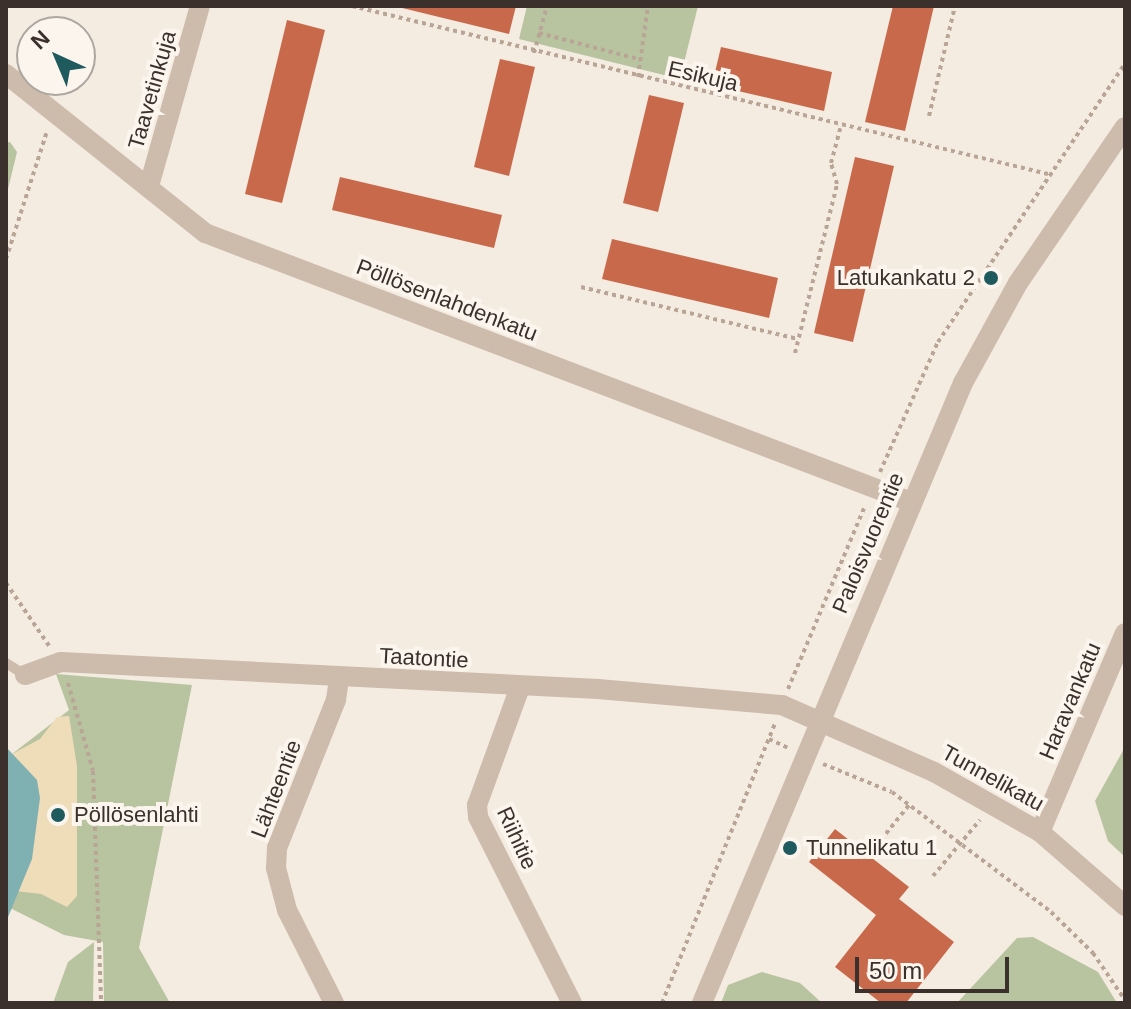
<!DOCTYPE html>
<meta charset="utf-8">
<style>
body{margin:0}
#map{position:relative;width:1131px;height:1009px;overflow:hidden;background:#f4ebe1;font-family:Arial,sans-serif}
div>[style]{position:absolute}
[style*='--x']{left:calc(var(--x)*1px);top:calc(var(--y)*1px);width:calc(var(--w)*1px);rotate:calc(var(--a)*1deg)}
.green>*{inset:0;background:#b8c4a0}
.sand>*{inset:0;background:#efdcb8}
.water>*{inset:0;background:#7fb0b2}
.building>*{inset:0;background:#c8694b}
.path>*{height:4px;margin-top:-2px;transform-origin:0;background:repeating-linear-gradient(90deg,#b9a596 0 4px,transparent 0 8px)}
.lane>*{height:10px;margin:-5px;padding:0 5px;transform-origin:5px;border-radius:5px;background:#cdbbac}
.street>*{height:20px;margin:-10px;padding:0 10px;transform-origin:10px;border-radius:10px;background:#cdbbac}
.dots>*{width:22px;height:22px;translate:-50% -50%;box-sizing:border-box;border:4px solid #fbf5ee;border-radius:50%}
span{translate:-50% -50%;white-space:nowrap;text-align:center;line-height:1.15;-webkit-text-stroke:8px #fbf5ee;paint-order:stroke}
.street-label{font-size:22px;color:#3b302b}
.poi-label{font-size:22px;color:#3b302b}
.right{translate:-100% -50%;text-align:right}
.left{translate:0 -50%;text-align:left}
.frame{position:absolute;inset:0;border:8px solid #3b302b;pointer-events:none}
.north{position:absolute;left:16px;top:16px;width:80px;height:80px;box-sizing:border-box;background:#fbf5ee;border:2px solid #aea6a0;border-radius:50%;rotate:316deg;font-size:22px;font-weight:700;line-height:32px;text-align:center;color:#3b302b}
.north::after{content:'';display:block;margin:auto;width:28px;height:36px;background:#1f5a5e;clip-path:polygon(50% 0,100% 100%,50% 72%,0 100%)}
.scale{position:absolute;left:855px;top:957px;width:154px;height:36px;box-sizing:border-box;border:4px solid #3b302b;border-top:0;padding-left:10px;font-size:24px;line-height:28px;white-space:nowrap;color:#3b302b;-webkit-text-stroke:6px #fbf5ee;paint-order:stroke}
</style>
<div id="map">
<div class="green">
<i style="clip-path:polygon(527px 6px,698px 6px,680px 79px,519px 39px)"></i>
<i style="clip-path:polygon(10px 142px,17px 152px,6px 197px,6px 143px)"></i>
<i style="clip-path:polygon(56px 674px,192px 685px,139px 948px,170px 1003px,104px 1003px,103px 942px,64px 935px,10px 908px,32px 859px,12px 754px,69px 710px)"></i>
<i style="clip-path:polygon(1125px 747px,1125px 857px,1108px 841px,1095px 801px)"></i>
<i style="clip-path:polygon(1033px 937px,1098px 972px,1117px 1003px,957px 1003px,1017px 938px)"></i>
<i style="clip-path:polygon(94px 942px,93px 1003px,53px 1003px,68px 962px)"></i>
<i style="clip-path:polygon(762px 972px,800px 983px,822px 1003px,721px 1003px,728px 985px)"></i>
</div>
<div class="sand">
<i style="clip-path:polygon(69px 716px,77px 766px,77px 896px,67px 907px,41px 894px,15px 891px,32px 859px,12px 754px,40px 739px,57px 717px)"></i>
</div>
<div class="water">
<i style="clip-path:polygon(6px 747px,37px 780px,40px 798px,32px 859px,6px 922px)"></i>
</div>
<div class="building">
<i style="clip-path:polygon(394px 6px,516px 6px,509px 34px)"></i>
<i style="clip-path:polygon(893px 6px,934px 6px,905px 131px,865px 122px)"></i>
<i style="clip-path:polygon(287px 20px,325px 30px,282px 203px,245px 194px)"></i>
<i style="clip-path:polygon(721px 47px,832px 72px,824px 111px,712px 85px)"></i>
<i style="clip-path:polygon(500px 59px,535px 67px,509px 176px,474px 167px)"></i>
<i style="clip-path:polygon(649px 95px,684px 103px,658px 212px,623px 203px)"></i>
<i style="clip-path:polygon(855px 157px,894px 166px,853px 342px,814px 333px)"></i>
<i style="clip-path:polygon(340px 177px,502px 215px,494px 248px,332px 210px)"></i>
<i style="clip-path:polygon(612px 239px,778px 278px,769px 318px,602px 279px)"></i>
<i style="clip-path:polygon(835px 829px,909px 887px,899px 899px,954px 942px,906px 1003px,881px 1003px,835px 967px,876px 915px,809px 862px)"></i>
</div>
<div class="path">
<i style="--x:352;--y:6;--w:716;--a:13.57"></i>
<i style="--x:539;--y:33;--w:106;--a:14.7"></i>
<i style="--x:534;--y:53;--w:49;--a:-74.5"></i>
<i style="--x:638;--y:77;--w:72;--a:-82"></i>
<i style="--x:929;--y:116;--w:113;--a:-76.7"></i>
<i style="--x:6;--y:259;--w:134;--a:-72.2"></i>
<i style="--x:581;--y:287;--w:223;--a:13.5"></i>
<i style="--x:795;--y:353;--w:174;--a:-76"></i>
<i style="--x:837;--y:184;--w:22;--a:-106"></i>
<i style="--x:831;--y:163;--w:39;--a:-75"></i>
<i style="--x:880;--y:472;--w:142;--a:-66"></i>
<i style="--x:938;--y:342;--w:335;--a:-56.1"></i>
<i style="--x:6;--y:583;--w:78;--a:55.5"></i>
<i style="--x:68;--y:683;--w:91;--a:74.1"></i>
<i style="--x:93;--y:771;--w:232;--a:88"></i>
<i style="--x:788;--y:689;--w:199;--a:-67.2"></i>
<i style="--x:769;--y:739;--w:23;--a:25"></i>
<i style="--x:823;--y:764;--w:74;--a:22.1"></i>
<i style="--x:892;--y:792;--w:199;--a:37"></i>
<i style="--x:1051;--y:912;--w:59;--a:44.3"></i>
<i style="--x:1093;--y:953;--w:57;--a:55.8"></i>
<i style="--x:876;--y:846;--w:53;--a:-51.2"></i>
<i style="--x:933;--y:876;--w:73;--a:-50"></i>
<i style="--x:662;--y:1003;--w:301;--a:-68"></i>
</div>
<div class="lane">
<i style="--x:6;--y:663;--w:22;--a:32"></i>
</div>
<div class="street">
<i style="--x:6;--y:74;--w:255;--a:38.6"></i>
<i style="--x:205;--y:233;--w:756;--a:20.86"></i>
<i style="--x:149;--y:186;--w:187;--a:-74.2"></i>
<i style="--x:25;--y:675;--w:38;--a:-20"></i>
<i style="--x:61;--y:662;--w:538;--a:2.88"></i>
<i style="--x:598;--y:689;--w:185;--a:5"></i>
<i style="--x:782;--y:705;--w:166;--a:23.8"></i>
<i style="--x:934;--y:772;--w:122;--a:29.5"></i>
<i style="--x:1040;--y:832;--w:113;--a:41"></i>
<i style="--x:520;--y:687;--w:126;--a:110"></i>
<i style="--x:477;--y:805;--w:12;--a:85"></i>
<i style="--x:478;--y:817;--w:208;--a:63.2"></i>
<i style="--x:1040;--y:832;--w:216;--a:-66.9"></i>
<i style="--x:334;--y:1003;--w:104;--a:-116.8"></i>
<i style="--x:287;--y:910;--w:43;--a:-104.7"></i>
<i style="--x:276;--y:868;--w:20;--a:-87"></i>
<i style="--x:277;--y:848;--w:159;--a:-68.3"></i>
<i style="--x:336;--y:700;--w:21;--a:-82"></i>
<i style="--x:702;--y:1003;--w:673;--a:-67.17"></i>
<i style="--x:963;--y:383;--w:114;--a:-61.2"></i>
<i style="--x:1018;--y:283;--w:189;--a:-55.6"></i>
</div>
<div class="dots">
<i style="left:991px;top:278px;background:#1f5a5e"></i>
<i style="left:58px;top:815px;background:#1f5a5e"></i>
<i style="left:790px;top:848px;background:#1f5a5e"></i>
</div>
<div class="street-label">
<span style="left:703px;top:76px;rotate:13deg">Esikuja</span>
<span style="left:152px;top:90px;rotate:-74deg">Taavetinkuja</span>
<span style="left:447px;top:300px;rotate:21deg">Pöllösenlahdenkatu</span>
<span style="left:868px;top:543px;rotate:-67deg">Paloisvuorentie</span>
<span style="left:424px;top:658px;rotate:3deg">Taatontie</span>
<span style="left:1070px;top:701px;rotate:-67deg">Haravankatu</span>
<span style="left:993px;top:778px;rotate:29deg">Tunnelikatu</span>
<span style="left:276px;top:789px;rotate:-69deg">Lähteentie</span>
<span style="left:517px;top:838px;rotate:65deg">Riihitie</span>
</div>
<div class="poi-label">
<span class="right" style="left:975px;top:278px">Latukankatu 2</span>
<span class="left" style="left:74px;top:815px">Pöllösenlahti</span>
<span class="left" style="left:806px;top:848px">Tunnelikatu 1</span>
</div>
<div class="frame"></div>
<div class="north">N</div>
<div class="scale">50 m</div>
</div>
